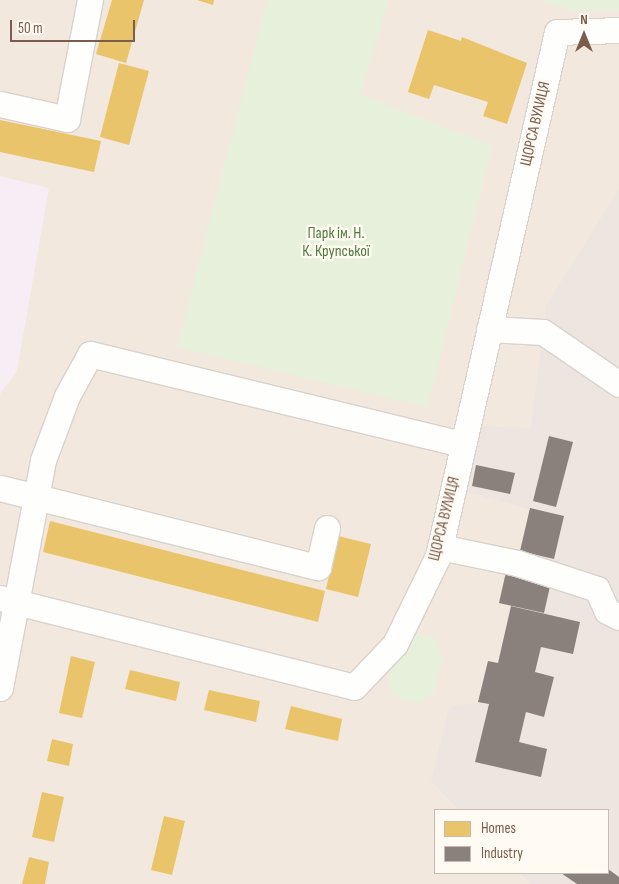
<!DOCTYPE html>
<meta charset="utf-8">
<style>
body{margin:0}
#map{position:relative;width:619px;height:884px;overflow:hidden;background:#f9f5ef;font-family:"Sofia Sans Condensed",sans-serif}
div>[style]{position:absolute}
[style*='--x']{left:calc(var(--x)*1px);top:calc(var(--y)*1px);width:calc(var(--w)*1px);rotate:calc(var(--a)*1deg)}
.residential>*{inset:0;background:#f2e8dd}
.industrial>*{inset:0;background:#ede5df}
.education>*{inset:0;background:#f6edf5}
.green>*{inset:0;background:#e6f0da}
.homes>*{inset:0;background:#e9c46a}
.industry>*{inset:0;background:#8a817c}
.roads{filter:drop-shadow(1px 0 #d9d2cd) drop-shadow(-1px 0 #d9d2cd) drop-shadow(0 1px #d9d2cd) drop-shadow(0 -1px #d9d2cd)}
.minor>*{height:25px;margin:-12.5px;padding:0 12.5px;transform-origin:12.5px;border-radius:12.5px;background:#fefefd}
span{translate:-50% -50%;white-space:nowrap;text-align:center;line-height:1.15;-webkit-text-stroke:5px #fffaf2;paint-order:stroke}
.street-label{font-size:16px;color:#7a5d4c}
.park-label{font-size:16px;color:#517a41}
.legend{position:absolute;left:434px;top:809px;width:175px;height:65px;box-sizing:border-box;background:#fffaf2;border:1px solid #cabbb0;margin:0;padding:6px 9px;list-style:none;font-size:15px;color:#7a5d4c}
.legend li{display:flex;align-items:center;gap:10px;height:25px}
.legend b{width:25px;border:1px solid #cabbb0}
.north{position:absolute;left:559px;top:10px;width:50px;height:50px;-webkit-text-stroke:4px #fffaf2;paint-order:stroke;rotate:0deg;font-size:14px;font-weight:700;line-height:20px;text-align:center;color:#7a5d4c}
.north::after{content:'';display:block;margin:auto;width:18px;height:22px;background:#7a5d4c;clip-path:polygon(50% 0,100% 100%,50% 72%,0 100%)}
.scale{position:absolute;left:10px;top:20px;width:125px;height:22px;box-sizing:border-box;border:2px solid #7a5d4c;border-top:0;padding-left:6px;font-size:15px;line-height:18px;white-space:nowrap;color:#7a5d4c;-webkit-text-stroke:4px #fffaf2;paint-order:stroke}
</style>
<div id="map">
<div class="residential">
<i style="clip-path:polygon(evenodd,0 0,619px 0,619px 884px,0 884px,0 0,435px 810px,608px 810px,608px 873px,435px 873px,435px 810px)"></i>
</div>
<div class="industrial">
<i style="clip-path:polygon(619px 189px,619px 884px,531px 884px,520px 873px,608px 873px,608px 810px,459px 810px,431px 781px,449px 708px,478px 702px,488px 661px,498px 663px,510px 606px,499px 603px,506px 572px,515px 574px,530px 509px,465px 491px,480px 426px,531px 429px,546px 306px)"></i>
</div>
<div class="education">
<i style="clip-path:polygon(0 176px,49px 188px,17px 371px,0 394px)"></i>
</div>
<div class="green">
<i style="clip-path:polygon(267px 0,389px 0,360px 94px,492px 146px,428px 407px,177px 347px)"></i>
<i style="clip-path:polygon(540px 0,619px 0,619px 11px,567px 10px)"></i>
<i style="clip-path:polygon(416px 634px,435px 638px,443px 660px,434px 693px,417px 704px,397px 697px,390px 690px,389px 677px,395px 660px)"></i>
</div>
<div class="homes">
<i style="clip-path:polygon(112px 0,144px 0,126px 63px,96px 54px)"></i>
<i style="clip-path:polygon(197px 0,214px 0,213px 5px)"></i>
<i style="clip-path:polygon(428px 30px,461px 41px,462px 37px,527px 63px,507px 124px,483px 116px,488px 102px,434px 85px,429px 99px,408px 92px)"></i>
<i style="clip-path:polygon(119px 63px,149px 71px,129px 145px,100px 137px)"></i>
<i style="clip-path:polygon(0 120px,101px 141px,94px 172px,0 152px)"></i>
<i style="clip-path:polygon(50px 521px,325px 591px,318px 622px,43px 552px)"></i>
<i style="clip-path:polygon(338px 536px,371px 544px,358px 597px,326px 589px)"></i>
<i style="clip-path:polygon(71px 656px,95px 662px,82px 718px,59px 713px)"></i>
<i style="clip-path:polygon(130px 670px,180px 682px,176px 701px,125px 689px)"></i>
<i style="clip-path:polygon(209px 690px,260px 701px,256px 722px,204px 710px)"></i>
<i style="clip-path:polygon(291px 706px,342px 719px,338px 741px,285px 729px)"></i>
<i style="clip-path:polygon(52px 739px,73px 744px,69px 766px,47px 761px)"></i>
<i style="clip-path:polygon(42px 792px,64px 797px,54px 842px,32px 837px)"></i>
<i style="clip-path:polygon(164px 816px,185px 821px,172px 875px,151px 870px)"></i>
<i style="clip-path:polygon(29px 857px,49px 862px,45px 884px,22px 884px)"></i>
</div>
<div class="industry">
<i style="clip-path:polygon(549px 436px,573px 442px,556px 507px,533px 501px)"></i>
<i style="clip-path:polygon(476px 465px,515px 473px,510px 494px,472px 486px)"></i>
<i style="clip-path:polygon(530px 508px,564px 516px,554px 559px,520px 551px)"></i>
<i style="clip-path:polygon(506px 572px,551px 582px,544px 613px,499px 603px)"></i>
<i style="clip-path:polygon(511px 606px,580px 622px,573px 654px,541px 647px,535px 672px,554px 677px,544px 717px,526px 712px,519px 742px,547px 749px,541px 777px,475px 762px,489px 704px,478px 702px,488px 661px,498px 663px)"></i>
<i style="clip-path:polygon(608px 869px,619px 877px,619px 884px,577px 884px,561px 873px,608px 873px)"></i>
</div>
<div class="roads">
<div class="minor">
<i style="--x:0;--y:104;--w:69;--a:12.6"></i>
<i style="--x:67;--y:119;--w:121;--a:-79.1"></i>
<i style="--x:489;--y:329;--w:54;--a:3.2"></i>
<i style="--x:543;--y:332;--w:92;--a:34.4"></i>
<i style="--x:0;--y:488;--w:328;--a:14"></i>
<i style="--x:318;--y:567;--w:40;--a:-77"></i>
<i style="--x:440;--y:547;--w:79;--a:11.7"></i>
<i style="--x:517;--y:563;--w:84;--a:18"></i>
<i style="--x:597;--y:589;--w:24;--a:66"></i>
<i style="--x:607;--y:611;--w:13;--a:27"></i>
<i style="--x:0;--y:598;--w:365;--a:14.1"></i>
<i style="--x:354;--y:687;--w:59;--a:-46.4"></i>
<i style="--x:395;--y:644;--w:98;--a:-64"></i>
<i style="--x:438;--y:556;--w:537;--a:-77.21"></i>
<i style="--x:557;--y:32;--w:62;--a:-1.8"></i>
<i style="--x:0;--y:688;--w:232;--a:-79.3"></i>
<i style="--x:43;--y:460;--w:68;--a:-69.4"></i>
<i style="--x:67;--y:396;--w:48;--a:-61.3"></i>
<i style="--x:90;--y:354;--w:384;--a:13.6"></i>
</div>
</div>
<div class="street-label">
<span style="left:536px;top:124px;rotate:-77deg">ЩОРСА ВУЛИЦЯ</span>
<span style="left:445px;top:519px;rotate:-76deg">ЩОРСА ВУЛИЦЯ</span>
</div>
<div class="park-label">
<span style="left:336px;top:243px">Парк ім. Н.<br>К. Крупської</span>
</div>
<ul class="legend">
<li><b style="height:14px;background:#e9c46a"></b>Homes</li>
<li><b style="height:14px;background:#8a817c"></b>Industry</li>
</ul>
<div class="north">N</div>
<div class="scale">50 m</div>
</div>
